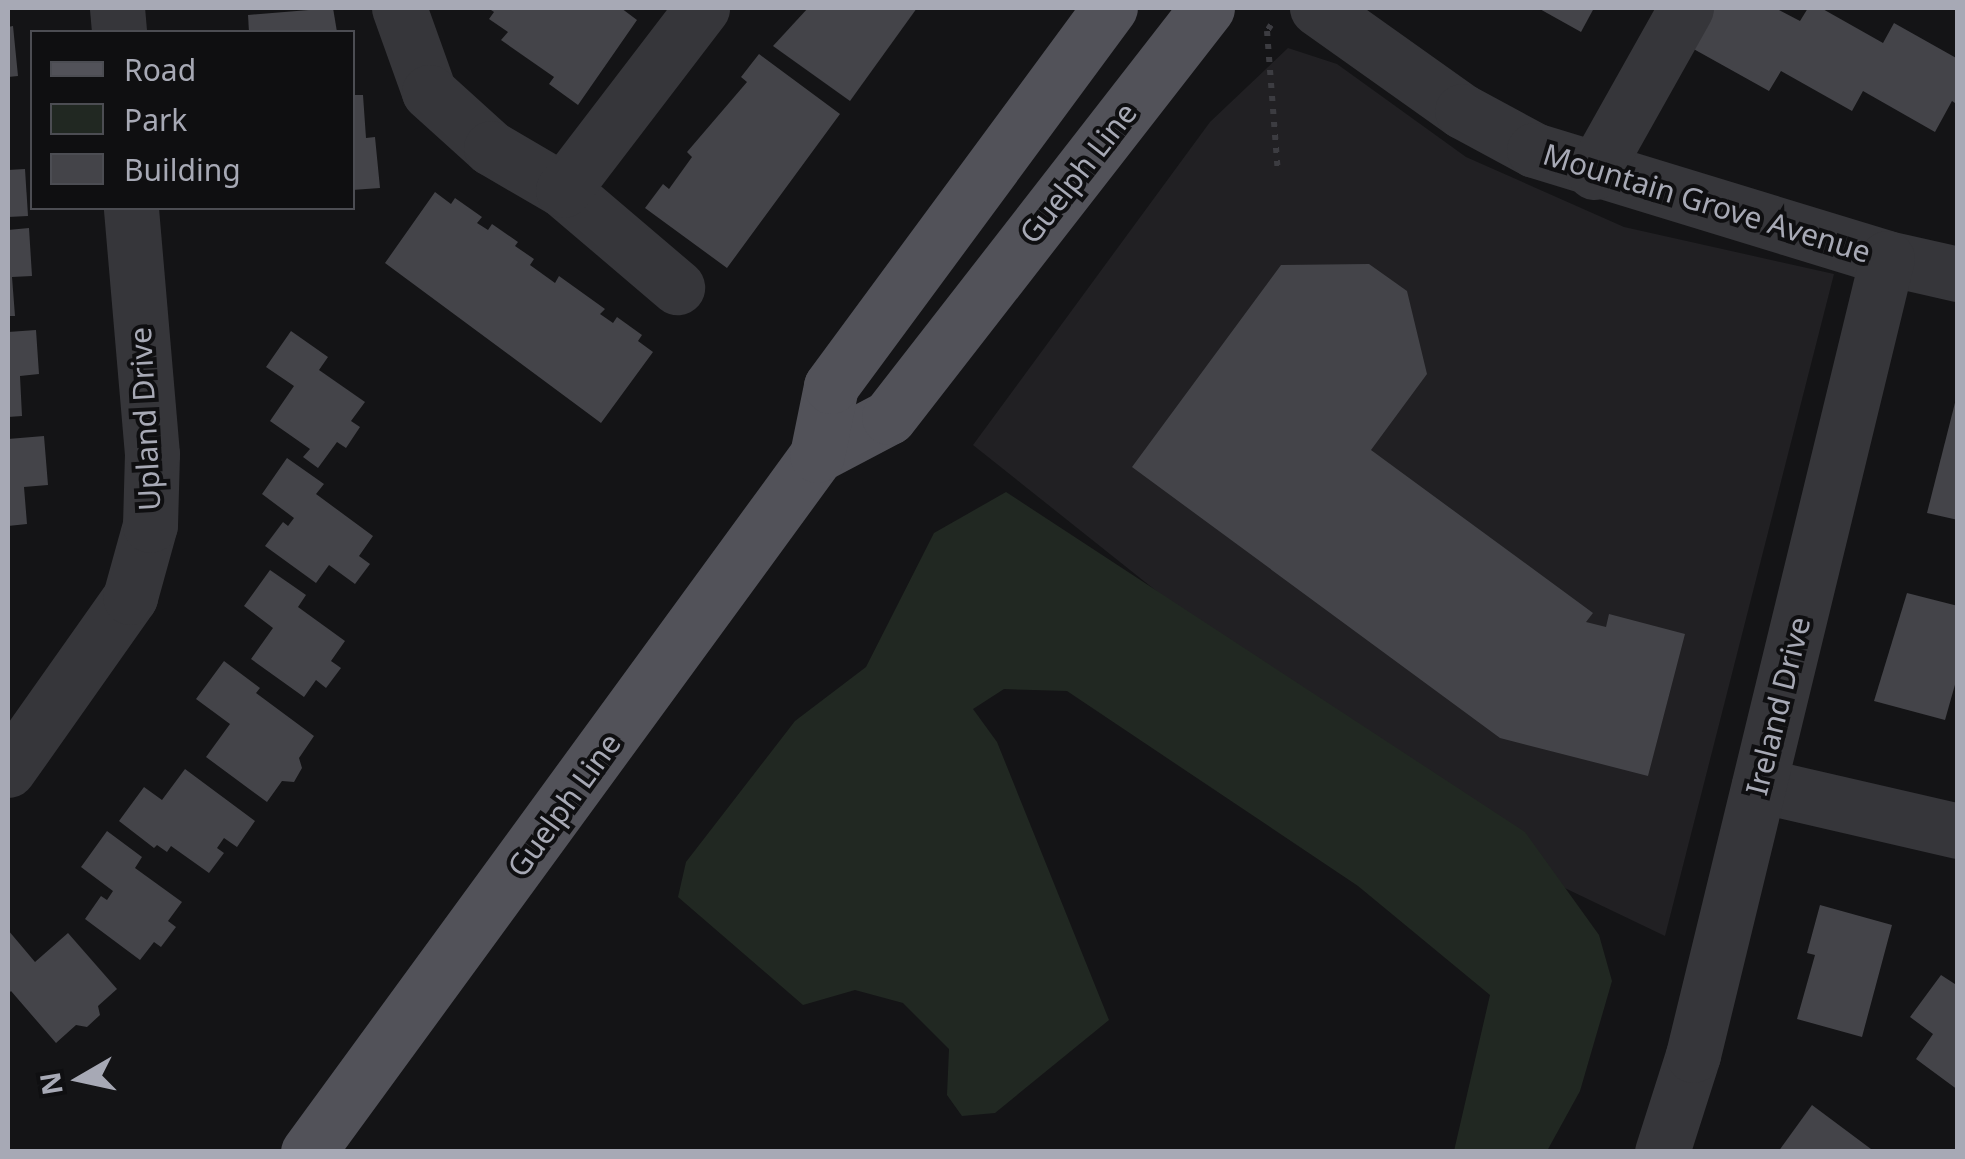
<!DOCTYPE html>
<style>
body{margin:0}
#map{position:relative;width:1965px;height:1159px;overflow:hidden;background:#141416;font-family:"Noto Sans",sans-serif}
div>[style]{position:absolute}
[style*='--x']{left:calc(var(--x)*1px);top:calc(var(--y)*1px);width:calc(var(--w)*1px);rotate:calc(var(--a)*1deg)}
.built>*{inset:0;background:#212023}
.green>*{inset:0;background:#212822}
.building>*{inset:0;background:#444449}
.path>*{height:6px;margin-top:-3px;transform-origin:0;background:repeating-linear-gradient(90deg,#3c3c41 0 5px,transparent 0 13px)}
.minor>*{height:55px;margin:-27.5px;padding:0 27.5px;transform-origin:27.5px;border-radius:27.5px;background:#36363a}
.major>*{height:55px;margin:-27.5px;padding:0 27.5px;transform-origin:27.5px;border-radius:27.5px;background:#525259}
span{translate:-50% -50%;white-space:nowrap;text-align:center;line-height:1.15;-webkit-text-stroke:8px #0f0f11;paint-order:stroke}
.street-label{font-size:30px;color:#a7a9b5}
.frame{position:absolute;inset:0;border:10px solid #a7a9b5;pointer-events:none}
.legend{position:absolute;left:30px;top:30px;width:325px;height:180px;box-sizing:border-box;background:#0f0f11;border:2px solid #4c4d53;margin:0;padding:12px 18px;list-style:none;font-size:30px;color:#a7a9b5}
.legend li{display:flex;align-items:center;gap:20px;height:50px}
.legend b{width:50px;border:2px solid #4c4d53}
.north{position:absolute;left:30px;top:1029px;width:100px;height:100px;-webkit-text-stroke:8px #0f0f11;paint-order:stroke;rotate:261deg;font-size:28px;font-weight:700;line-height:40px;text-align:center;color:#a7a9b5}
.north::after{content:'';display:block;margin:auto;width:35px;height:45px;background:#a7a9b5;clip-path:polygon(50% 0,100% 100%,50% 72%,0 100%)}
</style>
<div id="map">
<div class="built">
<i style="clip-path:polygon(1288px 48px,1337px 64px,1466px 157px,1624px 227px,1834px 274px,1665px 936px,1425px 821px,1184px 613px,973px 445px,1210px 122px)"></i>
</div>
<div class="green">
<i style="clip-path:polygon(1006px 492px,1525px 832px,1599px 935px,1612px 981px,1580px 1091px,1547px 1151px,1454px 1151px,1490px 995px,1358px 886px,1067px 691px,1004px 689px,973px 709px,997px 742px,1109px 1020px,995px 1113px,962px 1116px,947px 1095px,949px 1049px,903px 1003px,855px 990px,803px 1005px,678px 897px,686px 862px,795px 721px,866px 667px,934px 533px)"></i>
</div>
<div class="building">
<i style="clip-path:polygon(333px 8px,337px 32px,249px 32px,248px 15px)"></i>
<i style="clip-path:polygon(488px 8px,621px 8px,637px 20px,578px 105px,549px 84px,554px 77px,501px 40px,508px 32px,489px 19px,494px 12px)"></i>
<i style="clip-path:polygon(808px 8px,917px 8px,850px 101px,773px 46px)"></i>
<i style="clip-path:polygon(1538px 8px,1594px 8px,1581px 32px)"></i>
<i style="clip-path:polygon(1713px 8px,1775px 8px,1800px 21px,1808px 8px,1821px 8px,1883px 43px,1894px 23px,1958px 59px,1958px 105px,1952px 101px,1935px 132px,1863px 91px,1852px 111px,1781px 71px,1769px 91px,1690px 47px)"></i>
<i style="clip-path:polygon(13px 26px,18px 76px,8px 77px,8px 27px)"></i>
<i style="clip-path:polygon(759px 54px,840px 114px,727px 268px,645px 208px,663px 184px,669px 189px,692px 157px,687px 152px,747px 82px,741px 77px)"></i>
<i style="clip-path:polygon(352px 95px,363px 95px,366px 138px,375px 137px,380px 188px,352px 190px)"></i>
<i style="clip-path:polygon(25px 169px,28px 216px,8px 217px,8px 170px)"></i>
<i style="clip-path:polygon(435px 192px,451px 204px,455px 198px,482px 217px,477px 223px,488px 230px,492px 224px,518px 242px,515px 246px,534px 259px,530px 265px,555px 283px,559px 276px,605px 309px,600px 314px,613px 323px,617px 317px,642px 335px,638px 341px,653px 352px,601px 423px,385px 263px)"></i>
<i style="clip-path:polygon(29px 228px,32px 276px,12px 277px,15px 316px,8px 316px,8px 230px)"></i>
<i style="clip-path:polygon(1369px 264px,1407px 291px,1427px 374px,1371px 450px,1593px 613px,1586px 622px,1606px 627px,1609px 614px,1685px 634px,1648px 776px,1500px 738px,1132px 467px,1281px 265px)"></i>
<i style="clip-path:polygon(36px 330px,39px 374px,20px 376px,22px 416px,8px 417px,8px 332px)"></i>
<i style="clip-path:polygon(291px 331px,328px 357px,319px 370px,365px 402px,351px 421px,360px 427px,346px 448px,337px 442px,318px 468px,303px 457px,310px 449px,270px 421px,294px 386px,266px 367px)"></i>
<i style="clip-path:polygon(1958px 391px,1958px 520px,1927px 513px)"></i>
<i style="clip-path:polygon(44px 436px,48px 485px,24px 487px,27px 524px,8px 526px,8px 439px)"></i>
<i style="clip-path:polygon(287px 458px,324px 484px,316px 494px,373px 536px,359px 556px,370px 564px,355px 584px,329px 565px,316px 583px,265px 546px,283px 522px,288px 526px,294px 518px,262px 494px)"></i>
<i style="clip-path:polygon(270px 570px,306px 595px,298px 607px,345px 641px,331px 661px,341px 668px,326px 688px,316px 680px,304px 697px,251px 659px,273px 628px,244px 606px)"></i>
<i style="clip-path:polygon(1907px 593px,1958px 606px,1958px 674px,1945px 720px,1874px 701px)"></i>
<i style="clip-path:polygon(224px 661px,260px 688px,256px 693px,314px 736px,299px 758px,302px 768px,294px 782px,282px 781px,267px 802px,206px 757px,230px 724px,196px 699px)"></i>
<i style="clip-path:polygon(185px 769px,255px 821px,237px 847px,224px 838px,217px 848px,224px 853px,209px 873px,171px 846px,167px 852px,157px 845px,154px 848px,119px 821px,144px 787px,162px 800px)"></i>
<i style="clip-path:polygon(107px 831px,142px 857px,135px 868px,182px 902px,168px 921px,176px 927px,161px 947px,154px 942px,140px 960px,85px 919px,101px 896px,107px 900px,113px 891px,81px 867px)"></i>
<i style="clip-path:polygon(1820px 905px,1892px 925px,1862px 1037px,1797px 1019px,1815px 955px,1807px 953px)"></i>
<i style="clip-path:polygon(8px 930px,35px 962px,68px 933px,117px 989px,98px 1006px,100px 1015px,87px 1027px,76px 1025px,56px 1043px,11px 991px,8px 994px)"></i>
<i style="clip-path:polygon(1941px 975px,1958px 986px,1958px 1090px,1916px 1059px,1933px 1034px,1910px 1017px)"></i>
<i style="clip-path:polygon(1812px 1105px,1875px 1152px,1778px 1152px)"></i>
</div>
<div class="path">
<i style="--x:1271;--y:25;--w:7;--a:124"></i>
<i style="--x:1267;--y:31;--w:142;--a:85.6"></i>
</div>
<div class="minor">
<i style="--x:117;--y:8;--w:24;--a:85"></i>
<i style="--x:399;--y:8;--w:89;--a:70.3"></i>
<i style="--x:429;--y:92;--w:84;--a:42.1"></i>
<i style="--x:491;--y:148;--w:83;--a:30.3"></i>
<i style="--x:563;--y:190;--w:150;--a:40.4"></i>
<i style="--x:1317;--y:8;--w:178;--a:35.4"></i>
<i style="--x:1462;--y:111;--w:82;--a:28.4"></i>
<i style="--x:1534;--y:150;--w:369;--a:17"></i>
<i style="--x:1887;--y:258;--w:73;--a:12.7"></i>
<i style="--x:1594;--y:172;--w:188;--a:-60.7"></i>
<i style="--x:563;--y:190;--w:229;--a:-52.6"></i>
<i style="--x:8;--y:770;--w:212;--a:-54.8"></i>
<i style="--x:130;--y:597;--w:75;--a:-74.5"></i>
<i style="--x:150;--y:525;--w:71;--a:-88.4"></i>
<i style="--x:152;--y:454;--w:247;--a:-94.9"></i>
<i style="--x:1759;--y:785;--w:204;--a:13"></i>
<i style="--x:1662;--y:1152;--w:102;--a:-72.3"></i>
<i style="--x:1693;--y:1055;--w:820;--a:-76.32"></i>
</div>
<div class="major">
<i style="--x:817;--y:455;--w:81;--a:-27.8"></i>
<i style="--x:889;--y:417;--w:518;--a:-52.13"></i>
<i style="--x:308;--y:1152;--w:863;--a:-53.86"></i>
<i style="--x:817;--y:455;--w:70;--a:-78.5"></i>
<i style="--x:831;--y:386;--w:470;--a:-53.6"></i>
</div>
<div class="street-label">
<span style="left:1078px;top:173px;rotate:-52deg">Guelph Line</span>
<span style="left:1707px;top:203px;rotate:17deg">Mountain Grove Avenue</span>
<span style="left:145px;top:419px;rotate:-93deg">Upland Drive</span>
<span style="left:1778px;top:706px;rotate:-76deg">Ireland Drive</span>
<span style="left:564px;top:805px;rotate:-54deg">Guelph Line</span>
</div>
<div class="frame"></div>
<ul class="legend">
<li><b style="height:12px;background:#525259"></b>Road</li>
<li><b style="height:28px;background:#212822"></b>Park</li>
<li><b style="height:28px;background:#444449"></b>Building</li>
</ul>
<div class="north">N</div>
</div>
